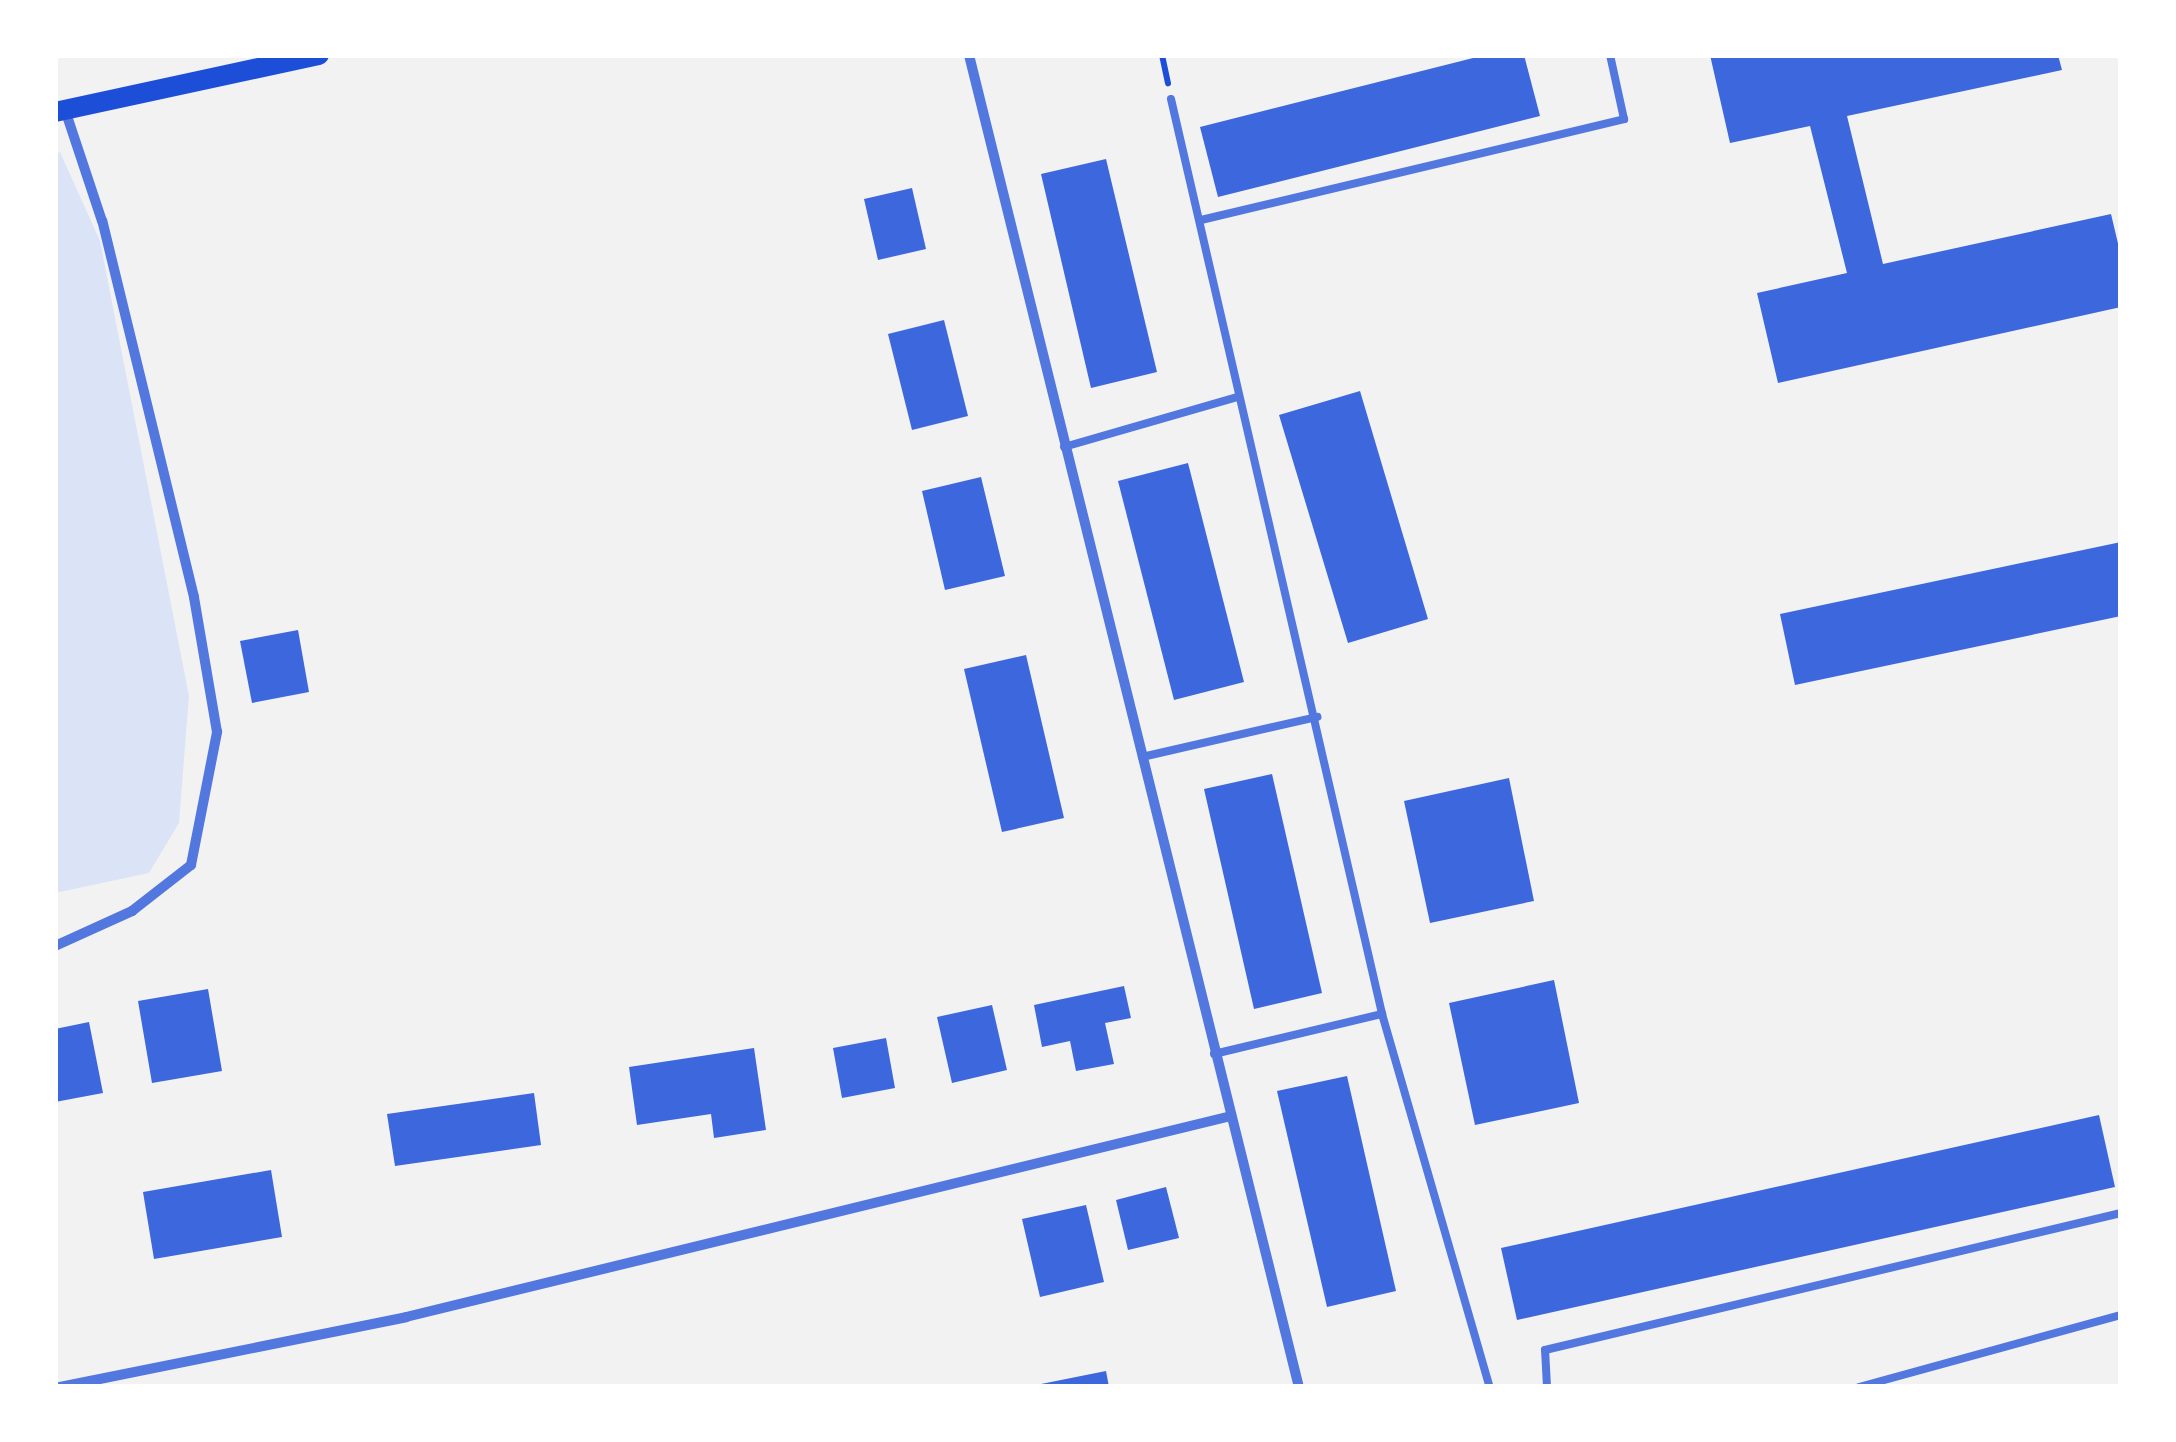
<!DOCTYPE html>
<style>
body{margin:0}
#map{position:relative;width:2176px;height:1442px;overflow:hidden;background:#f2f2f2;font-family:Montserrat,sans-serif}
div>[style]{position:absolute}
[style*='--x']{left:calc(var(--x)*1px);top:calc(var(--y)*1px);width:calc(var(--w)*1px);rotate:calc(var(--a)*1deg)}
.green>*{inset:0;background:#dbe4f7}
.building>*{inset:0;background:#3d67dc}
.path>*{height:6px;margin:-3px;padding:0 3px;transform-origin:3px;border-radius:3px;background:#1d4ed8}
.service>*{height:8px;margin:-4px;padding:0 4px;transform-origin:4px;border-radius:4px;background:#5277de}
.minor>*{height:10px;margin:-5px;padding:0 5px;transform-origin:5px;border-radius:5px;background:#5277de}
.secondary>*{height:20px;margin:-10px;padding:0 10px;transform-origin:10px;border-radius:10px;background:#1d4ed8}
span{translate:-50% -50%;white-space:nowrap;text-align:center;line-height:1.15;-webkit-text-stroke:8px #fff;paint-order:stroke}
.frame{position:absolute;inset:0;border:58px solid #fff;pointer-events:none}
</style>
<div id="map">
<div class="green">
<i style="clip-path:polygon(60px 152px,100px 241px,189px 696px,179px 823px,149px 873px,55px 893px,55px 153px)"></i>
</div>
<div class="building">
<i style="clip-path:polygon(1485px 55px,1524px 55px,1540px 116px,1218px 197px,1200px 127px)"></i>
<i style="clip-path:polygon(1710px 55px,2058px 55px,2062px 70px,1847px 116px,1883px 264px,2111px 214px,2121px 256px,2121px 307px,1778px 383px,1757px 293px,1847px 273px,1810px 126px,1730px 143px)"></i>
<i style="clip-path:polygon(1106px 159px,1157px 372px,1091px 388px,1041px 174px)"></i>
<i style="clip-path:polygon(912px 188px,926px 249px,878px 260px,864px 199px)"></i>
<i style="clip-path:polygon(944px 320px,968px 416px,912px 430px,888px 334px)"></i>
<i style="clip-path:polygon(1360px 391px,1428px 619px,1348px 643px,1279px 415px)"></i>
<i style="clip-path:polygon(1188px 463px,1244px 682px,1174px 700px,1118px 481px)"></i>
<i style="clip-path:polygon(981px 477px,1005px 576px,945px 590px,922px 491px)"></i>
<i style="clip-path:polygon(2121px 542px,2121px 616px,1795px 685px,1780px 614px)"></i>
<i style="clip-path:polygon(298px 630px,309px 692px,252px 703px,240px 641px)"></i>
<i style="clip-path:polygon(1026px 655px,1064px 818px,1002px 832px,964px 669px)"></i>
<i style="clip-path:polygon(1272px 774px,1322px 993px,1254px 1009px,1204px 789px)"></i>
<i style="clip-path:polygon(1509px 778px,1534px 901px,1430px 923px,1404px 801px)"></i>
<i style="clip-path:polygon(1554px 980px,1579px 1103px,1475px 1125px,1449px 1003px)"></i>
<i style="clip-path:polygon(1124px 986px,1131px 1018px,1105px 1023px,1114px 1064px,1076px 1071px,1070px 1041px,1042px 1047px,1034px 1005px)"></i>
<i style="clip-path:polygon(208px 989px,222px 1071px,152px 1083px,138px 1001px)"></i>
<i style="clip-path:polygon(992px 1005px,1007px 1070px,952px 1083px,937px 1017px)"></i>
<i style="clip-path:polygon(89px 1022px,103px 1093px,55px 1102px,55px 1029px)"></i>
<i style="clip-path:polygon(886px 1038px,895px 1088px,842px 1098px,833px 1048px)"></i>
<i style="clip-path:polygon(754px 1048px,766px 1130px,714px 1138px,711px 1114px,637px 1125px,629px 1067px)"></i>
<i style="clip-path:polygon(1347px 1076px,1396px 1291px,1327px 1307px,1277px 1091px)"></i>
<i style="clip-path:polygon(534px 1093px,541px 1145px,395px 1166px,387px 1114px)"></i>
<i style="clip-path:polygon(2099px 1115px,2115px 1187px,1517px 1320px,1501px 1248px)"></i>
<i style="clip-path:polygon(271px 1170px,282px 1237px,154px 1259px,143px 1192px)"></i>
<i style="clip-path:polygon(1166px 1187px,1179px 1238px,1128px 1250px,1116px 1200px)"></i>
<i style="clip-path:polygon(1086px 1205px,1104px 1282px,1040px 1297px,1022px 1219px)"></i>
<i style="clip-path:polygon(1106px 1371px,1109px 1387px,1036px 1387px,1036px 1385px)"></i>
</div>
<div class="path">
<i style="--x:1162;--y:55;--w:29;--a:78"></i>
</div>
<div class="service">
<i style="--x:1171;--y:99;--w:939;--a:77.01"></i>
<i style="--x:1382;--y:1014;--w:388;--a:73.9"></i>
<i style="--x:1201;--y:220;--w:435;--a:-13.4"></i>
<i style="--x:1624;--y:119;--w:66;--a:-102.3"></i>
<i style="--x:1064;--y:447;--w:180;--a:-16.1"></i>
<i style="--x:1142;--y:757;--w:180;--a:-12.9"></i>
<i style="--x:1214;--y:1054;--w:173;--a:-13.4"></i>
<i style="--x:1547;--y:1387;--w:37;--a:-93"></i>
<i style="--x:1545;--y:1350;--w:592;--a:-13.38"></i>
<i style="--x:1859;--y:1387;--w:272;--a:-15.4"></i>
</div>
<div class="minor">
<i style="--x:969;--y:55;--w:1372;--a:76.09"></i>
<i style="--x:55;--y:946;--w:85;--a:-24.4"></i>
<i style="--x:132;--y:911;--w:75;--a:-37.9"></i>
<i style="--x:191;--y:865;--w:136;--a:-78.9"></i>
<i style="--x:217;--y:732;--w:137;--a:-99.7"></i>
<i style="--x:194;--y:597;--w:387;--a:-103.7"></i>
<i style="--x:102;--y:221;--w:117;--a:-108.4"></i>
<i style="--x:60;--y:1387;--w:353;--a:-11.4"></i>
<i style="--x:406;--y:1317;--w:845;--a:-13.69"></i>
</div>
<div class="secondary">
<i style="--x:55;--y:112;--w:270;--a:-12.2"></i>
</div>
<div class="frame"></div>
</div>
